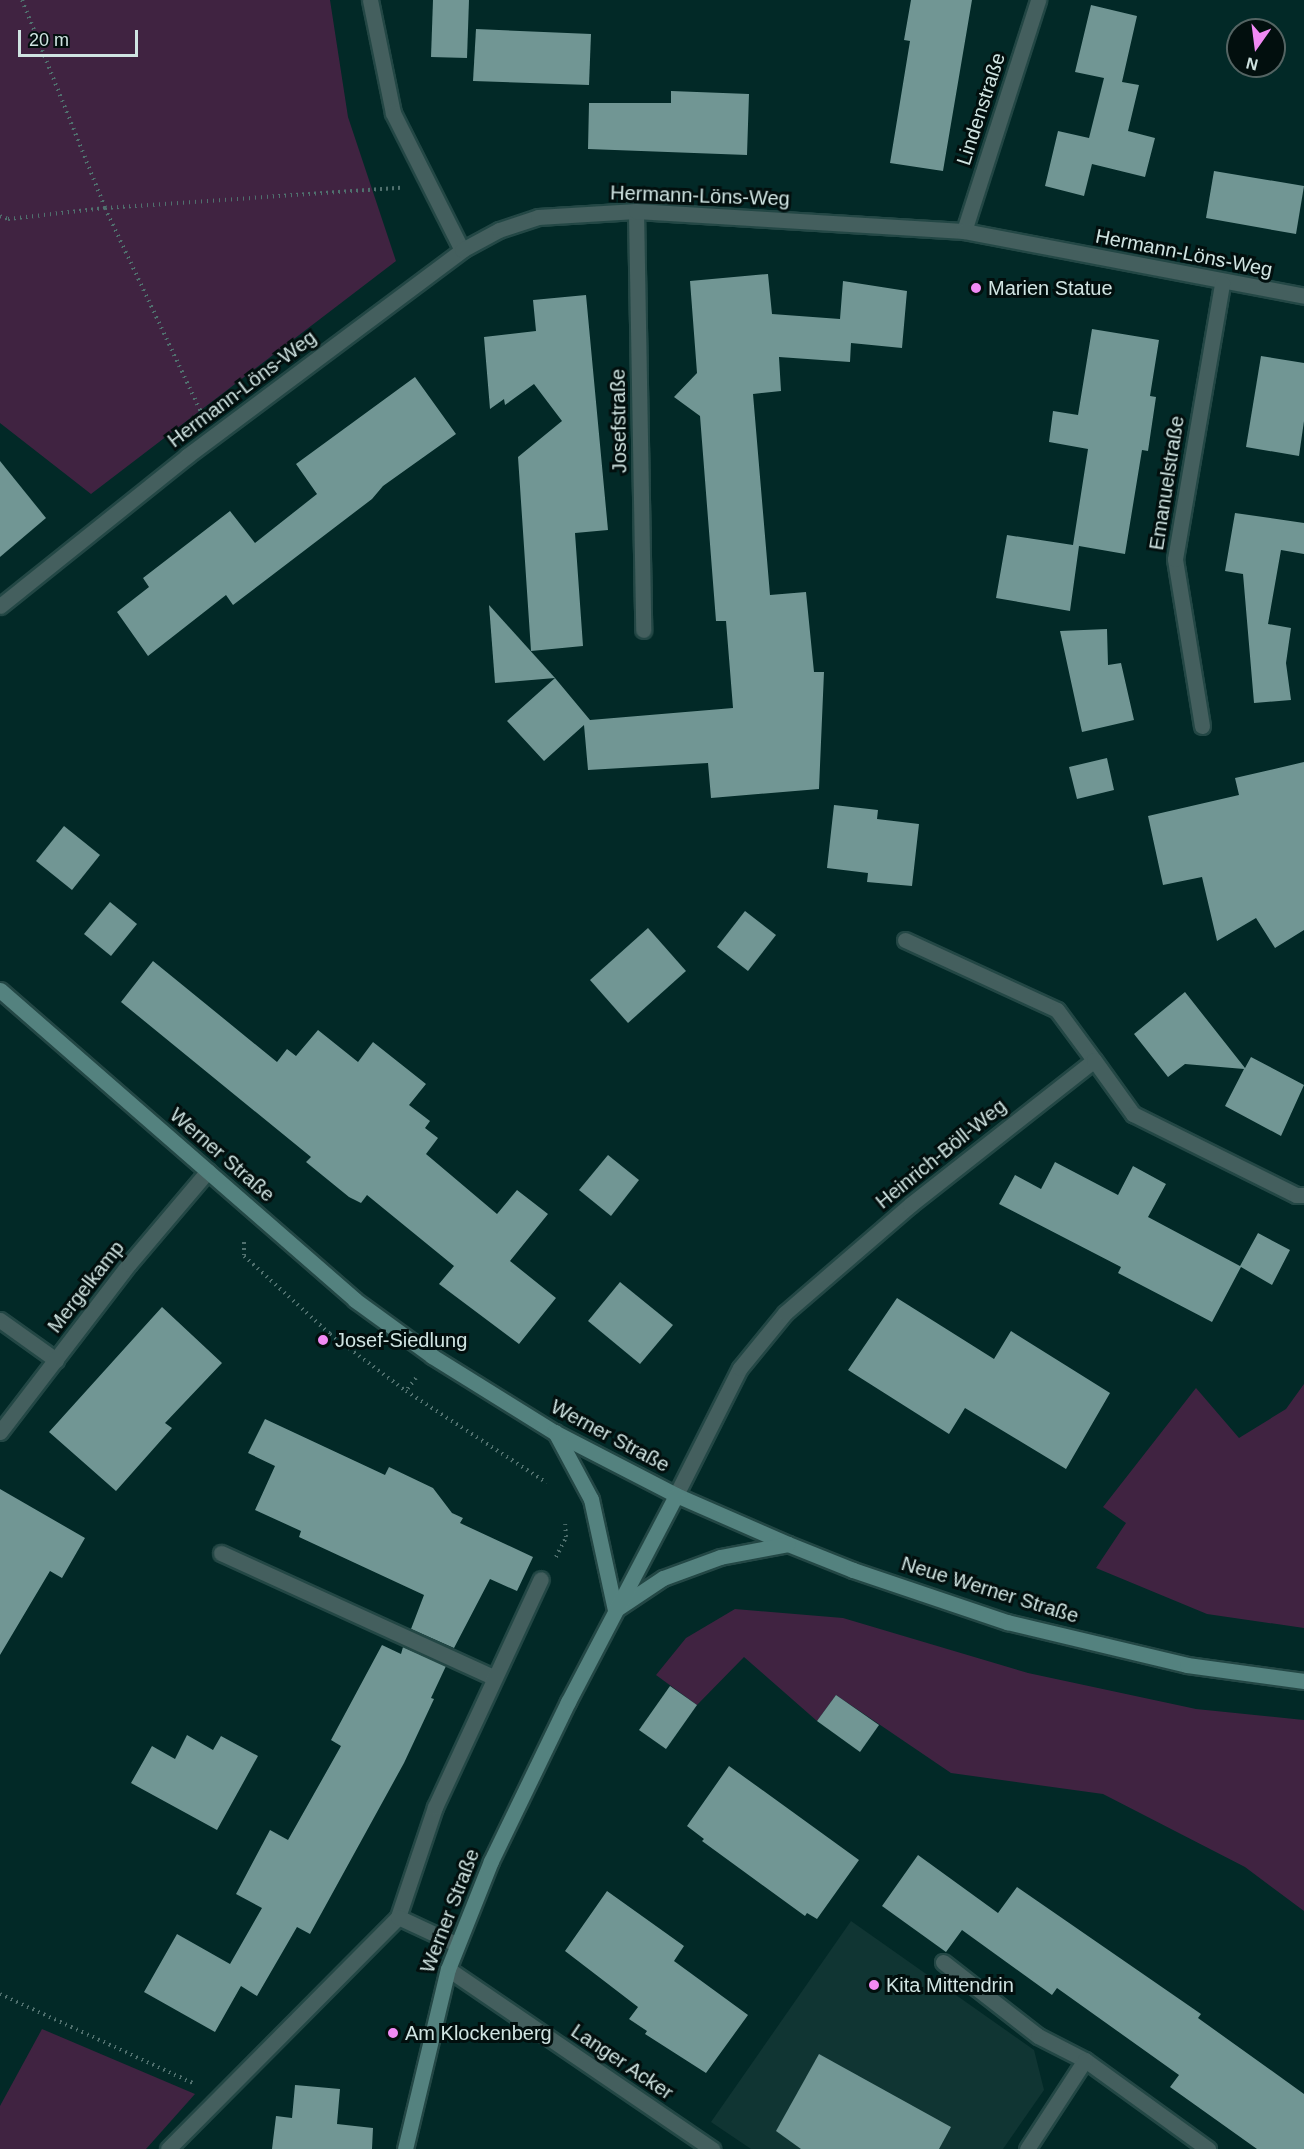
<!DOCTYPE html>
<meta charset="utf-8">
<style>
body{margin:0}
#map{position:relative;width:1304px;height:2149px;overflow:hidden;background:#022927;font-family:Arial,sans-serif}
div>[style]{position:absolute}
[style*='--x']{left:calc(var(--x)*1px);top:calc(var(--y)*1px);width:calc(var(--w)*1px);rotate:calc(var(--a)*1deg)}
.built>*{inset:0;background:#103533}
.green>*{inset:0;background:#402341}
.building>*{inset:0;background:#719694}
.path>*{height:4px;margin-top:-2px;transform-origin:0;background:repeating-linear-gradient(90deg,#50706e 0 1.5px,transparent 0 6px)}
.roads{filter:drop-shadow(2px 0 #234745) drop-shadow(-2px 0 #234745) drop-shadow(0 2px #234745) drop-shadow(0 -2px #234745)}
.lane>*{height:15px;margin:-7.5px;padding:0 7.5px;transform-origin:7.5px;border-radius:7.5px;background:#445f5e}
.street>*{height:15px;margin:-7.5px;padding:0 7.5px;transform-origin:7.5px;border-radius:7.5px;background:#445f5e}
.secondary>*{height:15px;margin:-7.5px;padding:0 7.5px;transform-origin:7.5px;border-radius:7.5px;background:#54827f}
.dots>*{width:16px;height:16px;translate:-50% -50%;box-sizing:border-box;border:3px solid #020f0e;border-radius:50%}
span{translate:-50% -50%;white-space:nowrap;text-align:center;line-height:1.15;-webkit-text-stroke:6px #020f0e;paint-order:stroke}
.street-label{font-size:20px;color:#d0e4e2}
.poi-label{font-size:20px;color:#d0e4e2}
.left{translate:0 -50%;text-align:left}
.north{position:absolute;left:1226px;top:18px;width:60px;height:60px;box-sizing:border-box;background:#020f0e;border:2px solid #546463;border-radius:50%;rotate:194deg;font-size:16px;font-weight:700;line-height:24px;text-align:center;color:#d0e4e2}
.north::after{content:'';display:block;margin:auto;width:21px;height:27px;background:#f18af4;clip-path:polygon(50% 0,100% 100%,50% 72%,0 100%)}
.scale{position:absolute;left:18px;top:30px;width:120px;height:27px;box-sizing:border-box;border:3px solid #d0e4e2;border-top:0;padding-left:8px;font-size:18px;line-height:21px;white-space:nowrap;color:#d0e4e2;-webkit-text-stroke:4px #020f0e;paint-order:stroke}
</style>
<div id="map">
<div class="built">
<i style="clip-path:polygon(851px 1921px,1034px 2050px,1044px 2090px,1003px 2149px,751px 2149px,711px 2122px)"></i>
</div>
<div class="green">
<i style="clip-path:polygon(0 0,330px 0,348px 117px,396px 261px,91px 494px,0 423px)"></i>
<i style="clip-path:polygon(1304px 1384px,1304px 1628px,1207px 1614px,1096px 1568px,1126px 1523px,1103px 1507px,1196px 1388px,1239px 1438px,1286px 1409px)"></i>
<i style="clip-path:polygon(735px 1609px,843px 1618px,1028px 1673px,1196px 1709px,1304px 1720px,1304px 1911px,1245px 1867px,1103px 1794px,951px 1773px,836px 1695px,817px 1721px,744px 1657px,697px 1705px,656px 1675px,686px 1638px)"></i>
<i style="clip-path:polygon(42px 2029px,195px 2094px,146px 2149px,0 2149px,0 2106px)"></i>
</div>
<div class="building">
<i style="clip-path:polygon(433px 0,469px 0,467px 58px,431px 57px)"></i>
<i style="clip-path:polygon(911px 0,972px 0,943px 171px,890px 163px,910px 41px,904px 40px)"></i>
<i style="clip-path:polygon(1091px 5px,1137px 16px,1122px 82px,1139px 85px,1128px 131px,1155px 138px,1145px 177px,1092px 164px,1084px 196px,1045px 186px,1058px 131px,1089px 138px,1104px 78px,1075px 72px)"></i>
<i style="clip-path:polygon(476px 29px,591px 34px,589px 85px,473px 81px)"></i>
<i style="clip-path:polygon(671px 91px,749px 94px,747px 155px,588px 149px,589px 103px,671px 103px)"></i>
<i style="clip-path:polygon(1214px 171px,1304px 186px,1296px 234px,1206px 218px)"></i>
<i style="clip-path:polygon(768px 274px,772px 314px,840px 319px,843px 281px,907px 291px,902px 348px,851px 343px,850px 362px,779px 357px,781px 391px,753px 394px,770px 595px,806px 592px,814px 672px,824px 672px,819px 789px,711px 798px,708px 763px,588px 770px,584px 725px,544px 761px,507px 721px,555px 678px,590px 720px,733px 708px,726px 621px,716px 621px,700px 416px,674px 397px,697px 373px,690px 281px)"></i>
<i style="clip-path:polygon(586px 295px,608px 530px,575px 533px,583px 646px,531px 651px,518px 457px,562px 421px,534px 384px,505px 405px,504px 399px,490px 409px,484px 337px,536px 331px,533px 300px)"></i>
<i style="clip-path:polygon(1092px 329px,1159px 340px,1150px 396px,1156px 397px,1148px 451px,1142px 450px,1125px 554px,1079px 546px,1070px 611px,996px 598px,1007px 535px,1073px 545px,1088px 449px,1049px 442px,1053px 411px,1078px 415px)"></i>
<i style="clip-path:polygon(1261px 356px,1304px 363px,1304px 421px,1299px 456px,1246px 447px)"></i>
<i style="clip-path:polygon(415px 377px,456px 434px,383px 486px,372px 499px,233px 605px,226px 595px,148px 656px,117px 612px,149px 587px,143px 578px,230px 511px,255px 543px,317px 494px,296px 464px)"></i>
<i style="clip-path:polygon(0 461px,46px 518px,0 557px)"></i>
<i style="clip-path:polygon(1235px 513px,1304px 523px,1304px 554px,1281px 550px,1268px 624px,1291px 628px,1286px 663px,1291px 700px,1254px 703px,1243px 574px,1225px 571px)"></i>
<i style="clip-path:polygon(489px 605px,555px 678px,495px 683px)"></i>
<i style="clip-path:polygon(1107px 629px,1108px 665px,1121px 663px,1134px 720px,1082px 732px,1060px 631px)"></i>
<i style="clip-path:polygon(1107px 758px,1114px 790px,1077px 799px,1069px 767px)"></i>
<i style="clip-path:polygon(1304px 762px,1304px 930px,1275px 948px,1256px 918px,1217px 941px,1202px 877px,1163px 885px,1148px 816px,1239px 795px,1235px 778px)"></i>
<i style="clip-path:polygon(834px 805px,878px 810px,877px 819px,919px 824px,912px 886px,867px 882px,868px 873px,827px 868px)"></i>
<i style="clip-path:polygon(64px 826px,100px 855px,72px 890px,36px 861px)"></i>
<i style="clip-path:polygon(110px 902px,137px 924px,111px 956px,84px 934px)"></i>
<i style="clip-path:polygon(745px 911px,776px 935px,748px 971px,717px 947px)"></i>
<i style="clip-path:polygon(648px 928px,686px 971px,628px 1023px,590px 980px)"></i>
<i style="clip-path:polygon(153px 961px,277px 1062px,287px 1049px,296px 1056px,318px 1030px,358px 1062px,373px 1042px,426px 1084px,409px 1105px,430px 1121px,425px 1128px,438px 1138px,426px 1154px,497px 1214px,517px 1190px,548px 1214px,510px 1261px,556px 1298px,519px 1344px,439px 1284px,454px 1266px,367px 1195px,361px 1203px,349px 1197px,306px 1162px,311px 1157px,121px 1002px)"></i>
<i style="clip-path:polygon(1185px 992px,1245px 1068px,1251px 1057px,1304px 1085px,1281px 1136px,1225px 1106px,1244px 1069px,1185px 1064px,1168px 1077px,1134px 1034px)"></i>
<i style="clip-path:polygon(608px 1155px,639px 1180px,611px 1216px,579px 1190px)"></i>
<i style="clip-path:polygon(1055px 1162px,1118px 1195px,1133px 1166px,1166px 1184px,1148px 1217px,1240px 1266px,1258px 1233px,1290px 1250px,1272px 1285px,1241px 1267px,1212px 1322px,1118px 1273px,1121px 1267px,999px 1204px,1015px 1175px,1041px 1189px)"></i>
<i style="clip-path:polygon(620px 1282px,673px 1325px,640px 1364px,588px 1321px)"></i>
<i style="clip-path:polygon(897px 1298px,994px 1359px,1011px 1331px,1110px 1393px,1066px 1469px,965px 1408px,949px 1434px,848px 1370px)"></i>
<i style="clip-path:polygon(162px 1307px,222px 1363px,165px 1423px,172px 1428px,116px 1491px,49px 1432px)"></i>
<i style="clip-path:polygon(265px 1419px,385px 1475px,389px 1467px,433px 1488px,452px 1513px,463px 1518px,460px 1523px,533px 1557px,517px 1591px,490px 1579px,454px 1648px,411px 1629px,424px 1595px,299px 1537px,301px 1531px,255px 1510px,275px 1466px,248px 1453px)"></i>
<i style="clip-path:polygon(0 1489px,85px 1538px,62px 1578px,50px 1571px,0 1655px)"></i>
<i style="clip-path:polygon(382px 1645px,401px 1654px,403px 1647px,446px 1666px,431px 1698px,434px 1699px,404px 1763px,310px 1934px,297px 1927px,257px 1996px,241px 1986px,215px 2032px,144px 1992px,177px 1934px,230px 1964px,262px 1908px,236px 1894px,270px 1830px,288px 1840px,341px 1746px,331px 1740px)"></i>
<i style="clip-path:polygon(670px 1686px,697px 1705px,666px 1749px,639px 1730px)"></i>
<i style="clip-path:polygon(836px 1695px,879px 1725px,860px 1752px,817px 1721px)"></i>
<i style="clip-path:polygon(187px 1735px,213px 1750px,221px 1736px,258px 1756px,217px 1830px,131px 1783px,152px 1746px,175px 1759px)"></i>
<i style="clip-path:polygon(729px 1766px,859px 1860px,817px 1919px,807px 1913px,805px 1916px,702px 1841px,704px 1839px,687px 1826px)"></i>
<i style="clip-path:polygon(918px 1855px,998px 1913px,1017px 1887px,1201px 2014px,1198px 2018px,1304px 2094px,1304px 2149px,1257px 2149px,1170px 2087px,1179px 2075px,1057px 1988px,1052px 1995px,962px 1930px,946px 1952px,882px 1906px)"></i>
<i style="clip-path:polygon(607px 1891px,684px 1946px,674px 1961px,748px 2015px,706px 2073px,645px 2034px,647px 2031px,629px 2019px,638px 2007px,565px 1951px)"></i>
<i style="clip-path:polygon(819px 2054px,951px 2127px,939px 2149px,801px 2149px,776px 2131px)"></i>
<i style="clip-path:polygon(295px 2085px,340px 2089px,337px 2124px,373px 2128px,372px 2149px,272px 2149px,276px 2116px,292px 2118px)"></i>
</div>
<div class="path">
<i style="--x:22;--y:0;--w:224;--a:68.2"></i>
<i style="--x:105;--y:208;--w:225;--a:64.8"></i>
<i style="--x:0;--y:216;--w:9;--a:21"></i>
<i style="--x:8;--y:219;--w:98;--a:-6.5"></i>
<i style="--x:105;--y:208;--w:296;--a:-3.9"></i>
<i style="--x:244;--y:1242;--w:14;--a:90"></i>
<i style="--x:244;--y:1256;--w:116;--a:42.2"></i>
<i style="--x:330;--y:1334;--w:95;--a:36.9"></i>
<i style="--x:416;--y:1378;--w:16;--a:128"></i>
<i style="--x:406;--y:1391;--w:168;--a:33.1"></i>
<i style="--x:556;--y:1557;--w:22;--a:-63"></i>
<i style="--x:566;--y:1537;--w:13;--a:-94"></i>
<i style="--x:0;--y:1994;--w:215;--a:24.8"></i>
</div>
<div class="roads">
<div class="lane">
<i style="--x:0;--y:1320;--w:69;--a:35.5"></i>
<i style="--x:221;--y:1553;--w:299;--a:24.5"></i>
<i style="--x:943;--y:1962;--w:120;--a:37.9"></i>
<i style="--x:1038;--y:2036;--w:53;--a:27.1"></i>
<i style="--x:1085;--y:2060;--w:152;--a:35.9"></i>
</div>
<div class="street">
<i style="--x:370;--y:0;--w:115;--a:78.5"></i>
<i style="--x:393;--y:113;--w:153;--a:63.3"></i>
<i style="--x:636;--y:211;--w:419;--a:89"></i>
<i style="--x:964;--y:231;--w:243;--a:-72.2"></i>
<i style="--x:0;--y:606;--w:240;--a:-38.7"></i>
<i style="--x:187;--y:456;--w:344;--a:-36.8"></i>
<i style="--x:462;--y:250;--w:42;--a:-28.4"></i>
<i style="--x:499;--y:230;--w:41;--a:-18.4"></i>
<i style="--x:538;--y:217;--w:98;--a:-3.5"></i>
<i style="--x:636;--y:211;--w:329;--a:3.5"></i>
<i style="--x:964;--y:231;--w:346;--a:10.8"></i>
<i style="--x:1202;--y:726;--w:169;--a:-99.2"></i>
<i style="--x:1175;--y:559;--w:280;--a:-80.3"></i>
<i style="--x:905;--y:940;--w:167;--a:24.7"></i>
<i style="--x:1057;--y:1010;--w:62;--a:53.5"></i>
<i style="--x:0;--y:1432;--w:212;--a:-52.5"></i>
<i style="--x:129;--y:1264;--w:122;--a:-49.7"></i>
<i style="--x:676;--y:1495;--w:142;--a:-63.3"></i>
<i style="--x:740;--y:1368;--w:71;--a:-50.7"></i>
<i style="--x:785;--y:1313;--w:165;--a:-40.8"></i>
<i style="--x:910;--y:1205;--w:234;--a:-38.2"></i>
<i style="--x:1094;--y:1060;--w:67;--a:54.2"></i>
<i style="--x:1133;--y:1114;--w:182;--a:26.4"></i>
<i style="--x:1296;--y:1195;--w:8;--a:0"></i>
<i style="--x:398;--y:1917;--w:116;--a:-71.4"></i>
<i style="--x:435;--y:1807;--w:251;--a:-65.1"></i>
<i style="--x:448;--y:1969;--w:320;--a:34.3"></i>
<i style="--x:168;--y:2149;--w:327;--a:-45.2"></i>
<i style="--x:398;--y:1917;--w:64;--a:25"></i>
<i style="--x:1027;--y:2149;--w:106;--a:-56.9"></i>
</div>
<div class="secondary">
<i style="--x:0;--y:990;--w:471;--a:41.1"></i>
<i style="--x:355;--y:1300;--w:95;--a:36"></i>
<i style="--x:432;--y:1356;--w:144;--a:31.9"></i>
<i style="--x:554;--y:1432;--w:137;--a:27.3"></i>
<i style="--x:676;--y:1495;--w:122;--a:23.6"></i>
<i style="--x:788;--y:1544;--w:70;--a:21.8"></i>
<i style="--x:853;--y:1570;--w:163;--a:18.7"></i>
<i style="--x:1007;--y:1622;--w:185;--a:13.4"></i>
<i style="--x:1187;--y:1665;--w:118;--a:7.8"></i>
<i style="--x:555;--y:1432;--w:76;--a:61.8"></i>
<i style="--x:591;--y:1499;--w:114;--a:77.8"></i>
<i style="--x:618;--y:1608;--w:54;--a:-33.7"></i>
<i style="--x:663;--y:1578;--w:61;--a:-20.2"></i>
<i style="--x:720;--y:1557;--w:69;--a:-10.8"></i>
<i style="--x:405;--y:2149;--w:185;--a:-76.6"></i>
<i style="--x:448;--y:1969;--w:116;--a:-68.3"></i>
<i style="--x:491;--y:1861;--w:177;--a:-64.2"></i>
<i style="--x:568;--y:1702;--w:233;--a:-62.4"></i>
</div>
</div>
<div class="dots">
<i style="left:976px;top:288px;background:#f18af4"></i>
<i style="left:323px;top:1340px;background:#f18af4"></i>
<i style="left:874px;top:1985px;background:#f18af4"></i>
<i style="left:393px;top:2033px;background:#f18af4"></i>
</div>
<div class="street-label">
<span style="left:981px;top:109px;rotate:-72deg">Lindenstraße</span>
<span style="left:700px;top:196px;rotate:2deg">Hermann-Löns-Weg</span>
<span style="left:1184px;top:253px;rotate:11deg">Hermann-Löns-Weg</span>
<span style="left:242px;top:389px;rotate:-37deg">Hermann-Löns-Weg</span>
<span style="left:619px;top:421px;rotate:-91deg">Josefstraße</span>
<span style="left:1167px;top:483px;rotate:-81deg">Emanuelstraße</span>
<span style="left:941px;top:1154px;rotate:-39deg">Heinrich-Böll-Weg</span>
<span style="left:222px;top:1155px;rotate:41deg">Werner Straße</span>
<span style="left:86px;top:1287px;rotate:-52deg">Mergelkamp</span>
<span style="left:610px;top:1436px;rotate:28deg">Werner Straße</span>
<span style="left:990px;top:1590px;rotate:17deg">Neue Werner Straße</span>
<span style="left:450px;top:1911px;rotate:-69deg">Werner Straße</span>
<span style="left:622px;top:2062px;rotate:34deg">Langer Acker</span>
</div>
<div class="poi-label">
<span class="left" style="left:988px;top:288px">Marien Statue</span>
<span class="left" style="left:335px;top:1340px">Josef-Siedlung</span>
<span class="left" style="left:886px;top:1985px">Kita Mittendrin</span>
<span class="left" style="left:405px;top:2033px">Am Klockenberg</span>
</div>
<div class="north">N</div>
<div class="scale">20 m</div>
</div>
